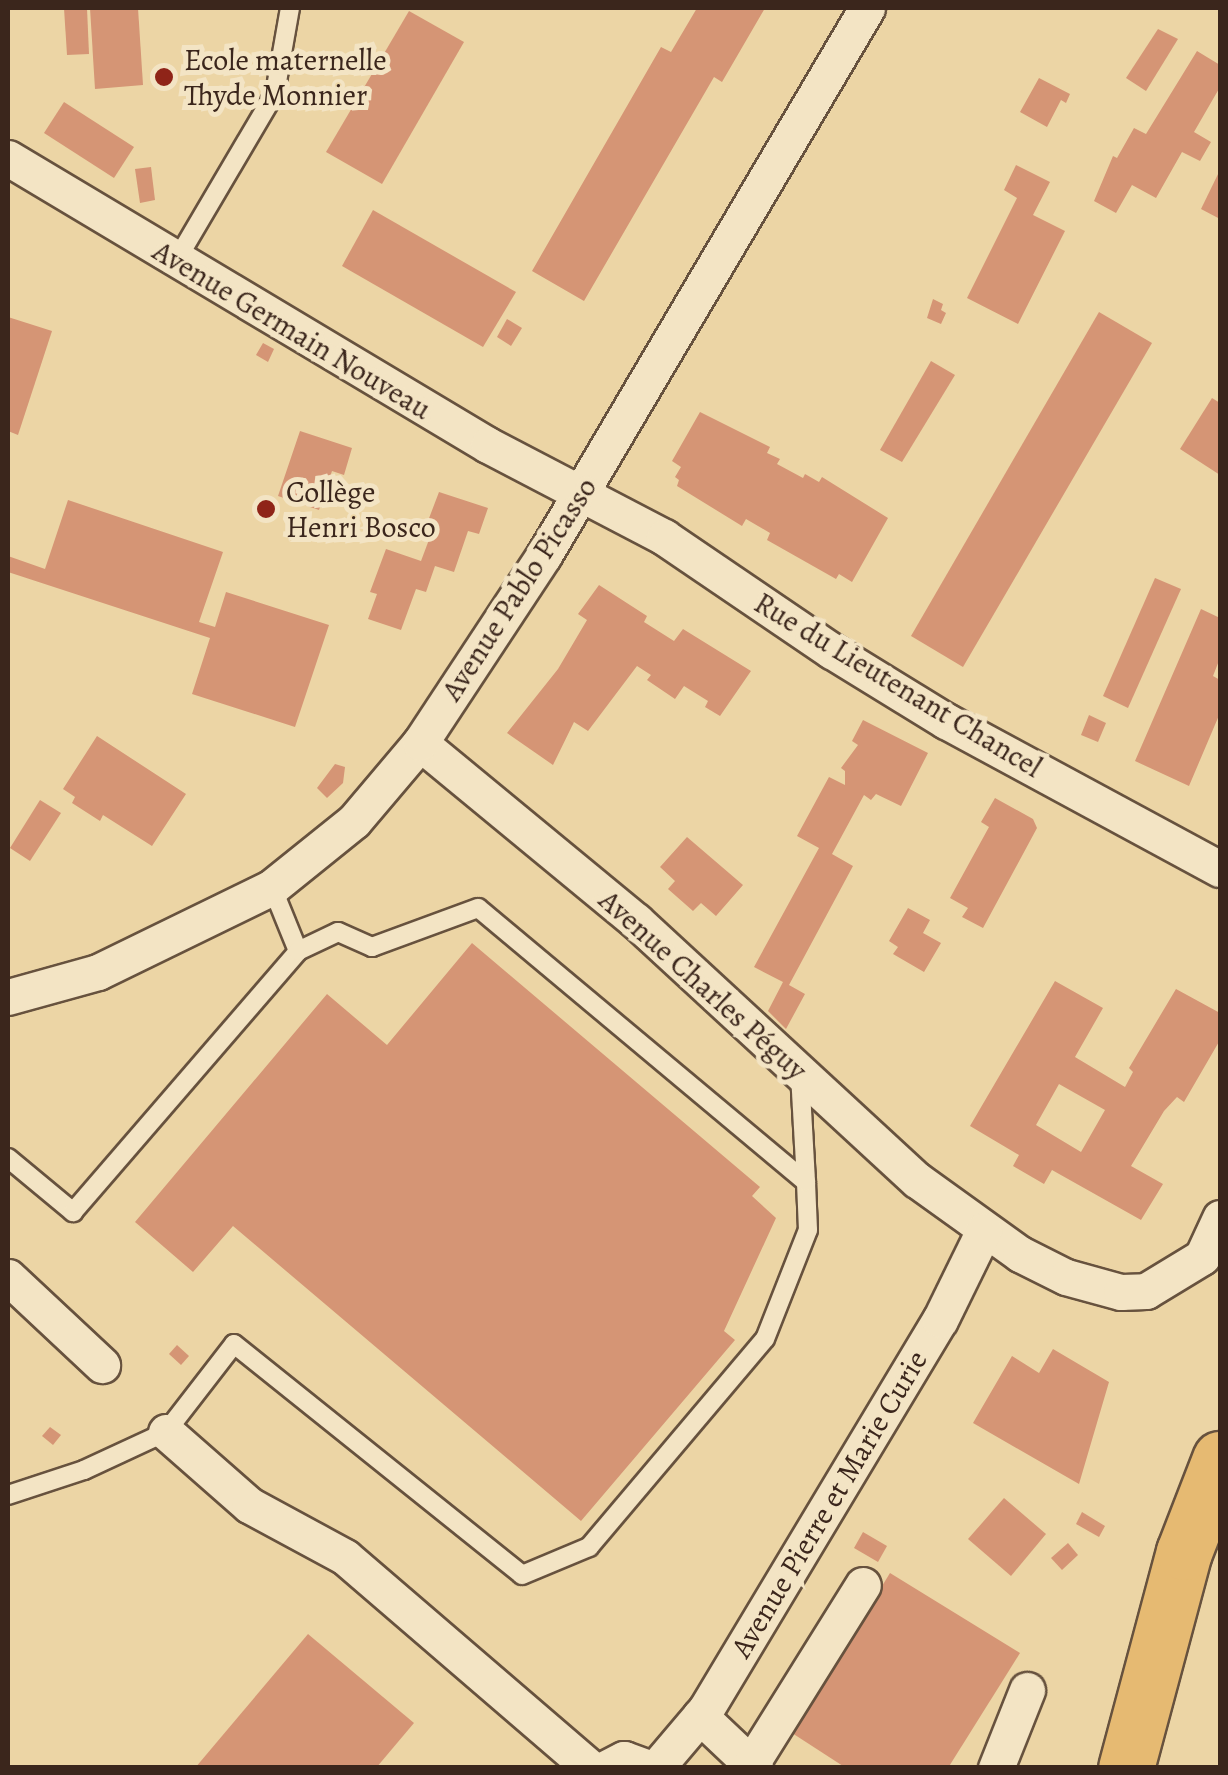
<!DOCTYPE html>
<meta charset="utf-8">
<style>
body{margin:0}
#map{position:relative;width:1228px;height:1775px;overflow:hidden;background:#ecd5a5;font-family:Alegreya,serif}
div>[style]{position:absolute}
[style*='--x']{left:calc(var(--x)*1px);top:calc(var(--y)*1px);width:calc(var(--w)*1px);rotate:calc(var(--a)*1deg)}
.building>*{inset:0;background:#d59575}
.roads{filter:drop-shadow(2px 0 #67523e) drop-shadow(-2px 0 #67523e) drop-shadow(0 2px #67523e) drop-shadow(0 -2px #67523e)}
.lane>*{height:18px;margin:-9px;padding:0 9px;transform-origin:9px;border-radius:9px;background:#f3e4c4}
.street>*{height:35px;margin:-17.5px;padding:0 17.5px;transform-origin:17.5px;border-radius:17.5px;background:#f3e4c4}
.highway>*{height:55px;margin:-27.5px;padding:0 27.5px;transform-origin:27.5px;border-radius:27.5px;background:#e6ba72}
.dots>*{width:28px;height:28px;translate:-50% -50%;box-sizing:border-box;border:5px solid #f3e4c4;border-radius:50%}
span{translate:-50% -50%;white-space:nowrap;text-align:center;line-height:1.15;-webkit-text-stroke:10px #f3e4c4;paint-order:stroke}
.poi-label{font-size:30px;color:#3b261c}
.left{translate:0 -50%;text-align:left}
.street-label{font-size:30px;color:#3b261c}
.frame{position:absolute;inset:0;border:10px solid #3b261c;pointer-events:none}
</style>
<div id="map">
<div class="building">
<i style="clip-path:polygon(64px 8px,87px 8px,89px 54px,67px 55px)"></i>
<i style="clip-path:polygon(90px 8px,138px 8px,143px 85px,95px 89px)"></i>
<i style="clip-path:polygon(697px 8px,765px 8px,722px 82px,714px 77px,584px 301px,532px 271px,661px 47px,671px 52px)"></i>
<i style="clip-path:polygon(409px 11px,464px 42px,382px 184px,326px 152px)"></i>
<i style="clip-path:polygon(1158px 29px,1178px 39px,1146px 91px,1126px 78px)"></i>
<i style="clip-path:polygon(1197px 51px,1220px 65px,1220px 87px,1194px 132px,1211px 142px,1200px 161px,1182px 152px,1156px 198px,1132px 185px,1116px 213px,1094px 201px,1113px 156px,1117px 158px,1134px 128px,1146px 134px)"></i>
<i style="clip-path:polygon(1039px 78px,1070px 94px,1066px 103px,1061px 100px,1047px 127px,1020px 112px)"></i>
<i style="clip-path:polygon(64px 102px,134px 147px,114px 178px,44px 133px)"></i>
<i style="clip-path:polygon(1016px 165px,1050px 182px,1033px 215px,1065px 231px,1018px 324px,967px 298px,1017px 198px,1004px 190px)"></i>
<i style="clip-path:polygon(151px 167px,155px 200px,140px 203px,135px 169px)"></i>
<i style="clip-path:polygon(1220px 170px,1220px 219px,1201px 209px)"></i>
<i style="clip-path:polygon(373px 210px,516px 292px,483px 347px,342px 266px)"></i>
<i style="clip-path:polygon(933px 299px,943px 304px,941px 310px,946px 313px,941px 324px,927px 318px)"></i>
<i style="clip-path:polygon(1099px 312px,1152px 343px,963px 667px,911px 636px)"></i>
<i style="clip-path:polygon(8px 317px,52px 331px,18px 435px,8px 431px)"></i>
<i style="clip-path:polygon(507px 319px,522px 328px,511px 346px,497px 337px)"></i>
<i style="clip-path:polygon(263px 343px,274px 349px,268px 362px,256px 355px)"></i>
<i style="clip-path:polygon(931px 361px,955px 375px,902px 462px,880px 450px)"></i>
<i style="clip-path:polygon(1212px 398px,1220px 403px,1220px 475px,1180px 449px)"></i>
<i style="clip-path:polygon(700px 412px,770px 447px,767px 453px,780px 459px,777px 464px,803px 478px,805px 474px,819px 482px,822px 477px,888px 518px,852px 582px,839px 574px,836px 579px,767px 540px,770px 533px,746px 519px,742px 526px,677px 486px,679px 480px,675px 477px,681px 467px,672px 461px)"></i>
<i style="clip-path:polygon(300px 431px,352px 448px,344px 475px,332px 471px,319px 510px,278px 496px)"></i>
<i style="clip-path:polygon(439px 492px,488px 508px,479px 534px,468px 531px,454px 572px,435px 566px,426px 592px,416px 589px,401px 630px,368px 619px,377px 594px,370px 592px,386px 549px,421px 561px,430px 537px,423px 534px)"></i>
<i style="clip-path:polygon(68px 500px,223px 552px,199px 622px,215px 627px,226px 592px,329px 625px,295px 727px,192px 694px,210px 638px,8px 572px,8px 556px,45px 569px)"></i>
<i style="clip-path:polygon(1155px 578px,1181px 589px,1128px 708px,1103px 696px)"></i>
<i style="clip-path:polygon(599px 585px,647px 616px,644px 622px,674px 641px,683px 629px,751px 671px,720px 716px,705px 707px,708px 701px,684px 686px,675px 699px,647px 680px,651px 675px,637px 666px,588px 731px,574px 722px,553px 765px,507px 733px,558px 669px,587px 620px,578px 614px)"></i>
<i style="clip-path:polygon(1201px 609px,1220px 618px,1220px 658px,1213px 676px,1220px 680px,1220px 713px,1189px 786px,1135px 761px)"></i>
<i style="clip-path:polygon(1089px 715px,1106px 723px,1098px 742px,1081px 735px)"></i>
<i style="clip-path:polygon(863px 720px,928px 753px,901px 806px,876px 794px,871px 800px,864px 795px,832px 854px,853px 866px,789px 985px,805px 994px,786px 1029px,768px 1011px,783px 982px,754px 967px,819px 848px,797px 836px,829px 777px,845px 785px,845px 771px,841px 768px,858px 745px,852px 741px)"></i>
<i style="clip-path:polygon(97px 736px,186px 794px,152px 846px,103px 815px,100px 821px,72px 803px,75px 797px,63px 789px)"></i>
<i style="clip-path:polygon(335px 764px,345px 767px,343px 783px,327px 798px,317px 788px)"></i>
<i style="clip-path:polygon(995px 798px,1033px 819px,1037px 828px,983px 928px,962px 917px,968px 908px,950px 898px,989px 827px,981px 822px)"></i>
<i style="clip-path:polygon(40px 800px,61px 813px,30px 861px,10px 848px)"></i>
<i style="clip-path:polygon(687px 837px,743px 885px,716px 916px,701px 903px,693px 911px,668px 889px,675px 881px,660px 867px)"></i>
<i style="clip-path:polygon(908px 908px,930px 920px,923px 933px,941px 943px,924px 972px,893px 954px,898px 947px,889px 941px)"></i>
<i style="clip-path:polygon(472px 943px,760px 1187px,752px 1196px,776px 1218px,724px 1331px,735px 1340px,581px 1521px,233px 1226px,193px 1272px,135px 1222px,327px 994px,387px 1045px)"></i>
<i style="clip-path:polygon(evenodd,1055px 981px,1103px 1008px,1075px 1057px,1125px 1087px,1133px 1072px,1129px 1068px,1176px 989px,1220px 1013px,1220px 1040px,1184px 1102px,1177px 1097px,1164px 1111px,1131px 1166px,1163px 1184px,1141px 1220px,1052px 1170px,1044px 1184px,1013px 1166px,1019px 1155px,970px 1126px,1055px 981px,1059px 1084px,1105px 1110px,1081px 1152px,1036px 1125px,1059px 1084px)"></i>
<i style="clip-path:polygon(177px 1345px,189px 1356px,181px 1365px,169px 1354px)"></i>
<i style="clip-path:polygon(1053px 1349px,1109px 1382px,1079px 1484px,973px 1423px,1012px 1356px,1039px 1373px)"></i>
<i style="clip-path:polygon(50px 1427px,61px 1435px,53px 1445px,42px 1436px)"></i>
<i style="clip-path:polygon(1004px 1498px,1046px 1534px,1011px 1576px,968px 1539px)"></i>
<i style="clip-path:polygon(1082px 1512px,1105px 1526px,1099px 1537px,1076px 1524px)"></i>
<i style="clip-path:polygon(863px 1532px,887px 1546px,878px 1562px,854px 1548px)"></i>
<i style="clip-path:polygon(1068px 1543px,1078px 1555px,1062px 1570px,1051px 1558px)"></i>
<i style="clip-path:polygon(890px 1573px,1020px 1653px,948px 1768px,846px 1768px,792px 1733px)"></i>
<i style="clip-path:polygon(308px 1634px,414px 1723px,376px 1768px,195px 1768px)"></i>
</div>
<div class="roads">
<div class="lane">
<i style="--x:176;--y:261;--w:195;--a:-59.5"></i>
<i style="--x:275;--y:93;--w:86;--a:-80"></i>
<i style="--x:800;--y:1074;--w:108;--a:86.8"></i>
<i style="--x:8;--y:1158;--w:85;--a:39.7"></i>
<i style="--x:73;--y:1212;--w:345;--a:-49.2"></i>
<i style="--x:298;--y:951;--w:69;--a:-112.1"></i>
<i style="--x:8;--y:1495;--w:80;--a:-18.2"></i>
<i style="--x:84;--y:1470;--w:90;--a:-24.9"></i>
<i style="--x:166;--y:1432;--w:111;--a:-52.3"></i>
<i style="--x:234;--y:1344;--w:369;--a:38.7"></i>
<i style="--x:522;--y:1575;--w:73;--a:-22.7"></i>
<i style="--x:589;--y:1547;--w:272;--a:-49.8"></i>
<i style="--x:765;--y:1339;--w:117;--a:-68.5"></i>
<i style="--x:808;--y:1230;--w:48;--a:-92.4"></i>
<i style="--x:806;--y:1182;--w:427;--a:-140.1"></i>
<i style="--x:478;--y:908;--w:113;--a:159.8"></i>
<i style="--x:372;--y:947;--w:37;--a:-156"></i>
<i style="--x:338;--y:932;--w:44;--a:154.6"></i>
</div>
<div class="street">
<i style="--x:8;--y:158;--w:559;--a:30.88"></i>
<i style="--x:488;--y:445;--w:199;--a:27.6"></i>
<i style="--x:664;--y:537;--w:203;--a:34.2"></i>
<i style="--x:832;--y:651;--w:134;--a:31.6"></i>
<i style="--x:946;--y:721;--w:311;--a:28.4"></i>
<i style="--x:420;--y:743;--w:280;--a:39.5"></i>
<i style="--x:636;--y:921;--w:382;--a:42.7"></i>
<i style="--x:917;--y:1180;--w:127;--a:35.7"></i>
<i style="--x:1020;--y:1254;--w:51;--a:26.6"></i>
<i style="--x:1066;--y:1277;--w:57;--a:15.3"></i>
<i style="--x:1121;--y:1292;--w:25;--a:-2"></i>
<i style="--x:1146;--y:1291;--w:66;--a:-31.3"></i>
<i style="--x:1202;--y:1257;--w:43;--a:-65.2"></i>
<i style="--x:8;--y:997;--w:93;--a:-15.5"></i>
<i style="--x:98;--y:972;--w:194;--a:-26"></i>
<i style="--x:272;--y:887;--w:105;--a:-38.8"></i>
<i style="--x:354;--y:821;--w:102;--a:-49.8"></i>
<i style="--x:420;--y:743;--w:225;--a:-56.6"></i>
<i style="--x:544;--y:555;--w:635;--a:-59.44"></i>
<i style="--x:8;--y:1277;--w:129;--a:43.1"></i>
<i style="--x:166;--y:1432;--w:111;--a:41.3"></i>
<i style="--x:249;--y:1505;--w:109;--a:28.4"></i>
<i style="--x:345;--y:1557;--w:323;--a:40.7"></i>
<i style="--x:700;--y:1716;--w:76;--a:43.4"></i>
<i style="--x:751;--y:1764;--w:211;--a:-58"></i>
<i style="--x:606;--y:1768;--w:20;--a:-27"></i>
<i style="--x:624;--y:1759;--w:27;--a:20"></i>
<i style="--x:656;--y:1768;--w:77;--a:-49.7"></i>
<i style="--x:706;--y:1709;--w:454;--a:-59"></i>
<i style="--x:940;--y:1320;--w:100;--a:-63.9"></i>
<i style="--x:996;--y:1768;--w:84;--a:-68.3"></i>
</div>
<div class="highway">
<i style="--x:1126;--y:1768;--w:224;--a:-75"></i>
<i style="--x:1184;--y:1552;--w:100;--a:-68.8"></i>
</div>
</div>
<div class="dots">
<i style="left:164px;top:77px;background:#8f2418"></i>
<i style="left:266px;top:509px;background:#8f2418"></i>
</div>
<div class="poi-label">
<span class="left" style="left:184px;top:77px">Ecole maternelle<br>Thyde Monnier</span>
<span class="left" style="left:286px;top:509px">Collège<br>Henri Bosco</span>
</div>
<div class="street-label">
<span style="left:292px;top:330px;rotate:31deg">Avenue Germain Nouveau</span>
<span style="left:519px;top:589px;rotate:-57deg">Avenue Pablo Picasso</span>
<span style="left:898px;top:685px;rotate:31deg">Rue du Lieutenant Chancel</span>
<span style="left:703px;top:985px;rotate:42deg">Avenue Charles Péguy</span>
<span style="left:829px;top:1504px;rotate:-59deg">Avenue Pierre et Marie Curie</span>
</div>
<div class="frame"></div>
</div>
